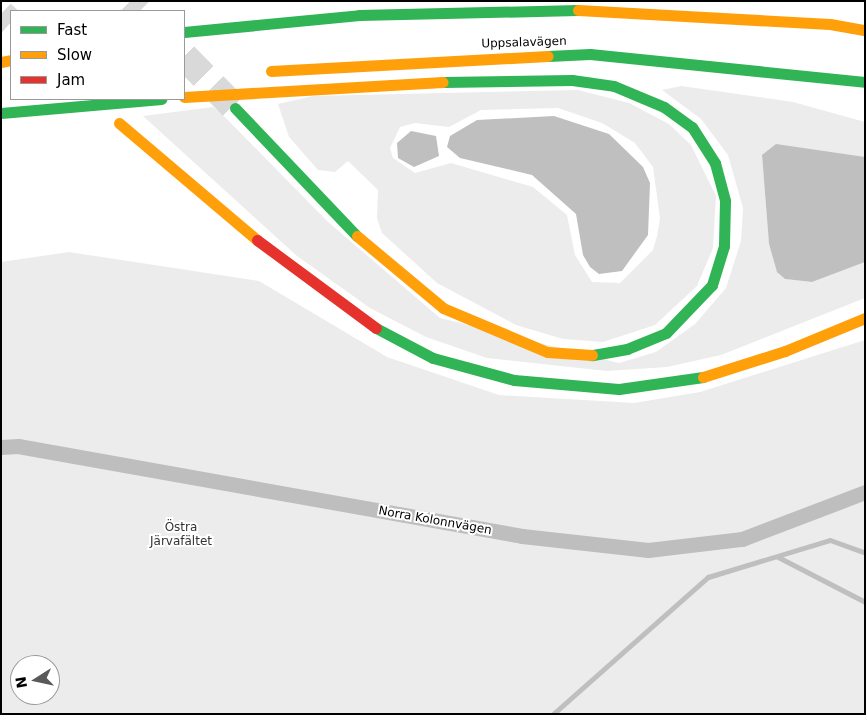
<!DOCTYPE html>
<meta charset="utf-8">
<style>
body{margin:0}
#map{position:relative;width:866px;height:715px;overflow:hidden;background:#fff;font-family:"DejaVu Sans",sans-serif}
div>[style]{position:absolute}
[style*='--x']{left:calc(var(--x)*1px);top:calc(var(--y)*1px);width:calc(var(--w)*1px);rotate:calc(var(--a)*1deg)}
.green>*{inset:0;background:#ececec}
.water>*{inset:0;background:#bfbfbf}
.stream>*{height:5px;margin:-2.5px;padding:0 2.5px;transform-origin:2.5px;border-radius:2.5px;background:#bfbfbf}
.highway-tunnel>*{height:28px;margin-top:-14px;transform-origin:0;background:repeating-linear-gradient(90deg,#d9d9d9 0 28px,transparent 0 42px)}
.street>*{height:15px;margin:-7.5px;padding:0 7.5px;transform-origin:7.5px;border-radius:7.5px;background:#bebebe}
.fast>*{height:11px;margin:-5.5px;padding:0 5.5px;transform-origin:5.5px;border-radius:5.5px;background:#30b455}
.slow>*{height:11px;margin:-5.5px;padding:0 5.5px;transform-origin:5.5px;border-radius:5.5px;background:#ff9f0a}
.jam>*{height:11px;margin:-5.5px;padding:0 5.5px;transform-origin:5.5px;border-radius:5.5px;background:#e5322d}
span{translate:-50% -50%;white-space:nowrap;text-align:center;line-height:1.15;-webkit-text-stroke:4px #fff;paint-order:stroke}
.street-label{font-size:12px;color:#000}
.park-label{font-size:12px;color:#333}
.frame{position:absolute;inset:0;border:2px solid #000;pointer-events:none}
.legend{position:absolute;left:10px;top:10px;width:175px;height:90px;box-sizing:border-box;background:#fff;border:1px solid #999;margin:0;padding:6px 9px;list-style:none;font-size:15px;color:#000}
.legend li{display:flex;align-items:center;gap:10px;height:25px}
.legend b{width:25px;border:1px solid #999}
.north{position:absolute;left:10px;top:655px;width:50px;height:50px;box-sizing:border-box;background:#fff;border:1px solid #999;border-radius:50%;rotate:260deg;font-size:14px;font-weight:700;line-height:20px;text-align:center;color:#000}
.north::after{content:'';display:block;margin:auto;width:18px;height:22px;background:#595959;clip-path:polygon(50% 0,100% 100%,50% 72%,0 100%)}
</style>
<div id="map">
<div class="green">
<i style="clip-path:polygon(681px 86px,793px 102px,865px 122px,865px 157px,762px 155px,769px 244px,777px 271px,785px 279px,812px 282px,865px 262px,865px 298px,721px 355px,667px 367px,607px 371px,487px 358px,426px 337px,370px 308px,297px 256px,143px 116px,213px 107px,222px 114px,327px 221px,440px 318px,619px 363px,656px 352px,695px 324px,726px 288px,741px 241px,743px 208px,728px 155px,701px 119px,662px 90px)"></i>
<i style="clip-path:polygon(evenodd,578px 90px,629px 103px,669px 124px,691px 145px,716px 196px,713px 248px,697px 286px,655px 325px,603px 342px,563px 339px,516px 325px,437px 283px,382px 233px,377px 218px,378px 190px,348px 161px,335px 172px,318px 170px,289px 137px,278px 104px,313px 96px,578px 90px,558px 108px,602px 123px,635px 143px,653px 167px,660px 218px,657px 236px,653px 250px,620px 283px,592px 282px,575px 255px,567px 215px,533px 187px,451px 163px,415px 173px,393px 158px,390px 148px,400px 127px,415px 123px,449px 127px,481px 110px,558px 108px)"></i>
<i style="clip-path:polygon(evenodd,69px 252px,259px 281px,387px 357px,499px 395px,634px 403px,700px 392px,865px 340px,865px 714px,1px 714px,1px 262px,69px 252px,20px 665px,50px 665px,50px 695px,20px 695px,20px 665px)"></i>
</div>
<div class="water">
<i style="clip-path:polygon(554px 116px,609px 134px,643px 167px,650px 183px,648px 235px,622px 271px,599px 274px,590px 267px,583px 255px,576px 214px,532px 175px,460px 158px,447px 147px,450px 136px,477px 120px)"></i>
<i style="clip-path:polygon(411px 131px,436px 136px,439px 156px,414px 167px,398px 158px,397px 143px)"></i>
<i style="clip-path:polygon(776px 144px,865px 157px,865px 262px,812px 282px,785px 279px,777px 272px,769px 244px,762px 155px)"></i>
</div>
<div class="stream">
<i style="--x:778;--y:557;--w:98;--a:27.3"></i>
<i style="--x:553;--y:714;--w:207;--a:-41.5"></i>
<i style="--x:708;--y:577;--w:127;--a:-16.9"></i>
<i style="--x:830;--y:540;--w:35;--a:20"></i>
</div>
<div class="highway-tunnel">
<i style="--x:130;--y:1;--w:14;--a:45"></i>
<i style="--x:1;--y:14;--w:13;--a:42"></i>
<i style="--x:184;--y:56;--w:73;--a:45.6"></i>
</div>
<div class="street">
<i style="--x:1;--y:447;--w:17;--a:-3"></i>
<i style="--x:18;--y:446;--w:512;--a:10.12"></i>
<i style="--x:522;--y:536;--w:127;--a:6.3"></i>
<i style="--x:648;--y:550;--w:95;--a:-6.7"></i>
<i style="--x:742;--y:539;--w:132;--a:-20.9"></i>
</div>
<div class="fast">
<i style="--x:184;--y:32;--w:176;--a:-5.5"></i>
<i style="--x:359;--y:15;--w:219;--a:-1.3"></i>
<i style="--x:548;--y:56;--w:42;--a:-2.7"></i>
<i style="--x:590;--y:54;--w:276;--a:5.8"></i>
<i style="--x:443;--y:82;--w:129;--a:-0.9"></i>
<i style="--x:572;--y:80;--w:42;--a:8.1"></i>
<i style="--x:614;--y:86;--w:54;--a:22.8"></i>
<i style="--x:664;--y:107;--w:34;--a:36"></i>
<i style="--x:692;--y:127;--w:43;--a:57.4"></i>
<i style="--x:715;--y:163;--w:39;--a:75"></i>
<i style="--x:725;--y:201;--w:45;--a:91.3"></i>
<i style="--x:724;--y:246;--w:41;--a:107.1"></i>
<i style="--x:712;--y:285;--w:66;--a:133.8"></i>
<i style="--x:666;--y:333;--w:42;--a:157.7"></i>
<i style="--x:627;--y:349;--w:36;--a:170"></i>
<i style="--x:235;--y:108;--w:177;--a:46.4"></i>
<i style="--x:1;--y:113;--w:161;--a:-5"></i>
<i style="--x:376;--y:328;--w:64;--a:27.8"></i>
<i style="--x:433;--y:358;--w:84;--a:15.2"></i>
<i style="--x:514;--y:380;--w:105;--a:4.9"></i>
<i style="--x:619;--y:389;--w:85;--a:-8.1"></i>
</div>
<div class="slow">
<i style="--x:578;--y:10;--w:252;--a:3.2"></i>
<i style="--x:830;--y:24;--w:36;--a:10"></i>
<i style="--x:1;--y:62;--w:10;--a:-11"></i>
<i style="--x:271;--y:71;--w:277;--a:-3.1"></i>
<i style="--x:184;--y:97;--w:259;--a:-3.3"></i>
<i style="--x:119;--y:123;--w:181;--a:40.3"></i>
<i style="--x:357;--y:236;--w:112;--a:39.9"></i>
<i style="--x:443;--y:308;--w:113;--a:22.9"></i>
<i style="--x:547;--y:352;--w:45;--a:3.8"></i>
<i style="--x:703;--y:377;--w:86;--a:-17.6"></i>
<i style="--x:785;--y:351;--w:87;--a:-22.4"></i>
</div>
<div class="jam">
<i style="--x:257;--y:240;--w:148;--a:36.5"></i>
</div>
<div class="street-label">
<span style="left:524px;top:43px;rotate:-2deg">Uppsalavägen</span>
<span style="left:435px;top:521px;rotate:10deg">Norra Kolonnvägen</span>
</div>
<div class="park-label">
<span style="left:181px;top:535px">Östra<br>Järvafältet</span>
</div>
<div class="frame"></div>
<ul class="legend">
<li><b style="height:6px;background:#30b455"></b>Fast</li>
<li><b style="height:6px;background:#ff9f0a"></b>Slow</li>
<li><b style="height:6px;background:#e5322d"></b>Jam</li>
</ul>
<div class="north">N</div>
</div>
